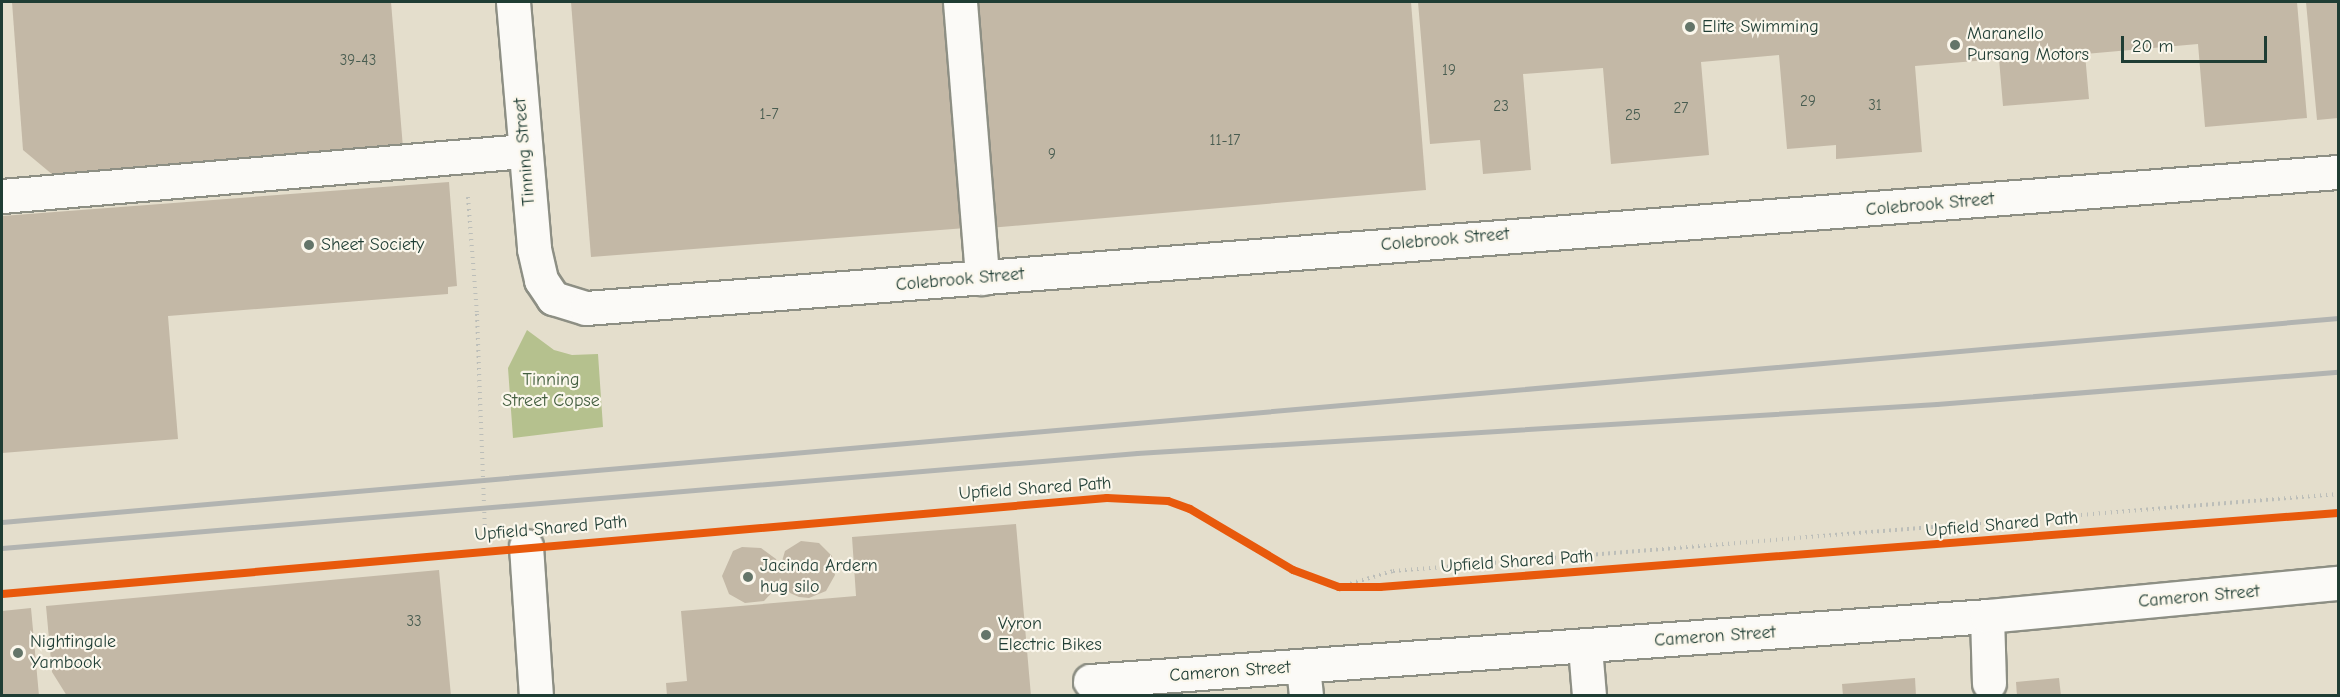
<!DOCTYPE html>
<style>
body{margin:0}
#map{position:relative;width:2340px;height:697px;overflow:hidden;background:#e4decc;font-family:"Comic Neue",sans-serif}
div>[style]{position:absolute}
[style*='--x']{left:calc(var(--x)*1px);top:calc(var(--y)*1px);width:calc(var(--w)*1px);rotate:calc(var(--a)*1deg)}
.forest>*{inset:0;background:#b5c18e}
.building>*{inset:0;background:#c3b8a6}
.path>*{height:4px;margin-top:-2px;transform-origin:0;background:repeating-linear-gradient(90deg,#bcbeb9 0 1.5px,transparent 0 6px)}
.roads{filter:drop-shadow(2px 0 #8d8f84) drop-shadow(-2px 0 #8d8f84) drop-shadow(0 2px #8d8f84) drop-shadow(0 -2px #8d8f84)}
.minor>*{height:33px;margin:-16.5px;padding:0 16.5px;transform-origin:16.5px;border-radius:16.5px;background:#fbfaf7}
.rail>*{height:4.5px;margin:-2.25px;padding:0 2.25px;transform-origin:2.25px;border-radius:2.25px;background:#b2b4b1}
.cycleway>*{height:8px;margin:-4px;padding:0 4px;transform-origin:4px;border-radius:4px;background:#e8590c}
.dots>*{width:16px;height:16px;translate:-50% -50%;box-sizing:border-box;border:3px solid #fbf7ec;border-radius:50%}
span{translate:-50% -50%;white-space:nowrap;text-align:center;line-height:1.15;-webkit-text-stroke:4.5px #fbf7ec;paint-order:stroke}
.number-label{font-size:15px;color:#485c50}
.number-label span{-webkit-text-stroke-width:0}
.poi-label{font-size:18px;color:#1f3d34}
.left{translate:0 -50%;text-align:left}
.street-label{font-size:18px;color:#1f3d34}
.park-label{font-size:18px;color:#445f40}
.frame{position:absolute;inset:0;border:3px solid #1f3d34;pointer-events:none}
.scale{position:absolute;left:2121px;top:36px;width:146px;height:27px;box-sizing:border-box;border:3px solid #1f3d34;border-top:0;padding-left:8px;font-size:18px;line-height:21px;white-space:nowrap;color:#1f3d34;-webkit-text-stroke:4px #fbf7ec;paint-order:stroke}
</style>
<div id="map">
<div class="forest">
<i style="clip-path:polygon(527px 330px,554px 350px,572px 355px,598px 354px,603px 427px,513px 438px,508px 368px)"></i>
</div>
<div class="building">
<i style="clip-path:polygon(12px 2px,391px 2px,403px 148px,53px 175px,23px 150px)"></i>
<i style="clip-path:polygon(571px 2px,948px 2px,966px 228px,591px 257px)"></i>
<i style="clip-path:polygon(972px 2px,1411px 2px,1426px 190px,989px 228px)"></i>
<i style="clip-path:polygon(1418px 2px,2297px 2px,2307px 118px,2205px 127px,2198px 44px,2085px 54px,2089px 99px,2003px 106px,1999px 59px,1915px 66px,1922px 152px,1836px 159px,1836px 145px,1787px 149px,1779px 55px,1701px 62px,1709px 155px,1611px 164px,1603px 68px,1523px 74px,1531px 170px,1483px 174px,1480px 140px,1430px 144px)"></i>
<i style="clip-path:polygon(2306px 2px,2338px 2px,2338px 118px,2317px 120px)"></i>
<i style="clip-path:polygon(449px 182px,457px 286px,448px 287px,448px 294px,168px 316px,178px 439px,2px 453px,2px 216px)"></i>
<i style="clip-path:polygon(1016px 524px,1031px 696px,667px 696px,666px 683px,687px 681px,681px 611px,856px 596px,852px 537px)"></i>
<i style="clip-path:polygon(801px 541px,819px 543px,832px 556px,835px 575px,826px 591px,809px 598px,799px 597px,790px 593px,780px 578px,777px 587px,764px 601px,745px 603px,729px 594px,722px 576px,733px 551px,742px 547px,761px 548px,776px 559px,780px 568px,785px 551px)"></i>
<i style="clip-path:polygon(439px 570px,451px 696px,67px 696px,52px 672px,46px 606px)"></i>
<i style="clip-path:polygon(31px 608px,39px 696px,2px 696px,2px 611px)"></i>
<i style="clip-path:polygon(1915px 678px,1916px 696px,1843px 696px,1842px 684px)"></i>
<i style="clip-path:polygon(2059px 678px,2061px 696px,2017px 696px,2016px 682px)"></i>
</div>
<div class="path">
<i style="--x:468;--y:197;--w:117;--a:85.6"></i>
<i style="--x:477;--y:314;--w:220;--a:87.9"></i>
<i style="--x:1339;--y:587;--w:56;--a:-16.5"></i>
<i style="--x:1393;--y:571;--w:948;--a:-4.66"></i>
</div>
<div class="roads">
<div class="minor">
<i style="--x:513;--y:2;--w:248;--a:85.1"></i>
<i style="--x:534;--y:249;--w:32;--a:77"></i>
<i style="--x:541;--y:280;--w:22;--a:56"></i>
<i style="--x:553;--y:298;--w:34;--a:17"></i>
<i style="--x:586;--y:308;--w:1757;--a:-4.44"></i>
<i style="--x:960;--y:2;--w:277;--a:85.4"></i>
<i style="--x:2;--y:196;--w:524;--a:-4.93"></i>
<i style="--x:526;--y:546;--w:150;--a:86.2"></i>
<i style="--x:1987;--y:616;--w:67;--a:88.3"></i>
<i style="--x:1585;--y:647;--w:49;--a:85.3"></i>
<i style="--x:1303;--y:667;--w:29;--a:84"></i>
<i style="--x:1090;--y:681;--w:899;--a:-4.14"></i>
<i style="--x:1987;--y:616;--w:353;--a:-5.4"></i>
</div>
</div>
<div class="rail">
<i style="--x:2;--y:522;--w:2345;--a:-4.99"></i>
<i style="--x:2;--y:548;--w:1139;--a:-4.78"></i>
<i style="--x:1137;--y:453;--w:801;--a:-3.5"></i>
<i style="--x:1937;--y:404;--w:402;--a:-4.6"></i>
</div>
<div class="cycleway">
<i style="--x:2;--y:594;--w:1109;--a:-4.97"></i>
<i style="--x:1107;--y:498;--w:61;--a:2.8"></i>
<i style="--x:1168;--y:501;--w:23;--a:20"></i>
<i style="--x:1190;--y:509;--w:120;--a:30.6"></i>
<i style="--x:1293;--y:570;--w:49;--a:20.3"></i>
<i style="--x:1339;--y:587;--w:41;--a:0"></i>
<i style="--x:1380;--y:587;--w:961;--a:-4.42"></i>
</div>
<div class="dots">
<i style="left:1690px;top:27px;background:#647569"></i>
<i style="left:1955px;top:45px;background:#647569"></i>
<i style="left:309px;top:245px;background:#647569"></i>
<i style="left:748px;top:577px;background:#647569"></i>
<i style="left:986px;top:635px;background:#647569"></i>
<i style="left:18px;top:653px;background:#647569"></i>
</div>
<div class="number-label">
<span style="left:358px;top:61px">39-43</span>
<span style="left:1449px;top:71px">19</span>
<span style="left:1808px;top:102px">29</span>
<span style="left:1875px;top:106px">31</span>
<span style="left:1501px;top:107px">23</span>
<span style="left:1681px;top:109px">27</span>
<span style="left:769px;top:115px">1-7</span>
<span style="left:1633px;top:116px">25</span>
<span style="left:1225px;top:141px">11-17</span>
<span style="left:1052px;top:155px">9</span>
<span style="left:414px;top:622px">33</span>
</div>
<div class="poi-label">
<span class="left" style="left:1702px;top:27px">Elite Swimming</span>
<span class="left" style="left:1967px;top:45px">Maranello<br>Pursang Motors</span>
<span class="left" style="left:321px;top:245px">Sheet Society</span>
<span class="left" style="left:760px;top:577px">Jacinda Ardern<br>hug silo</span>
<span class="left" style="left:998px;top:635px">Vyron<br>Electric Bikes</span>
<span class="left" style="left:30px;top:653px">Nightingale<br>Yambook</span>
</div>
<div class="street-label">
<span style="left:525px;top:152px;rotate:-95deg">Tinning Street</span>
<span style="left:1930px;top:205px;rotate:-5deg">Colebrook Street</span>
<span style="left:1445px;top:240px;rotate:-5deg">Colebrook Street</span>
<span style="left:960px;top:280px;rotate:-5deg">Colebrook Street</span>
<span style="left:1035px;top:489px;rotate:-4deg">Upfield Shared Path</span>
<span style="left:2002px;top:525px;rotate:-5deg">Upfield Shared Path</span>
<span style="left:551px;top:529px;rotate:-5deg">Upfield Shared Path</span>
<span style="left:1517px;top:562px;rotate:-4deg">Upfield Shared Path</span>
<span style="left:2199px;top:597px;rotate:-5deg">Cameron Street</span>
<span style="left:1715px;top:637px;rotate:-4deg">Cameron Street</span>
<span style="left:1230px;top:672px;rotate:-4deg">Cameron Street</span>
</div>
<div class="park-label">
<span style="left:551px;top:391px">Tinning<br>Street Copse</span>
</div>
<div class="frame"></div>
<div class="scale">20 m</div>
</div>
